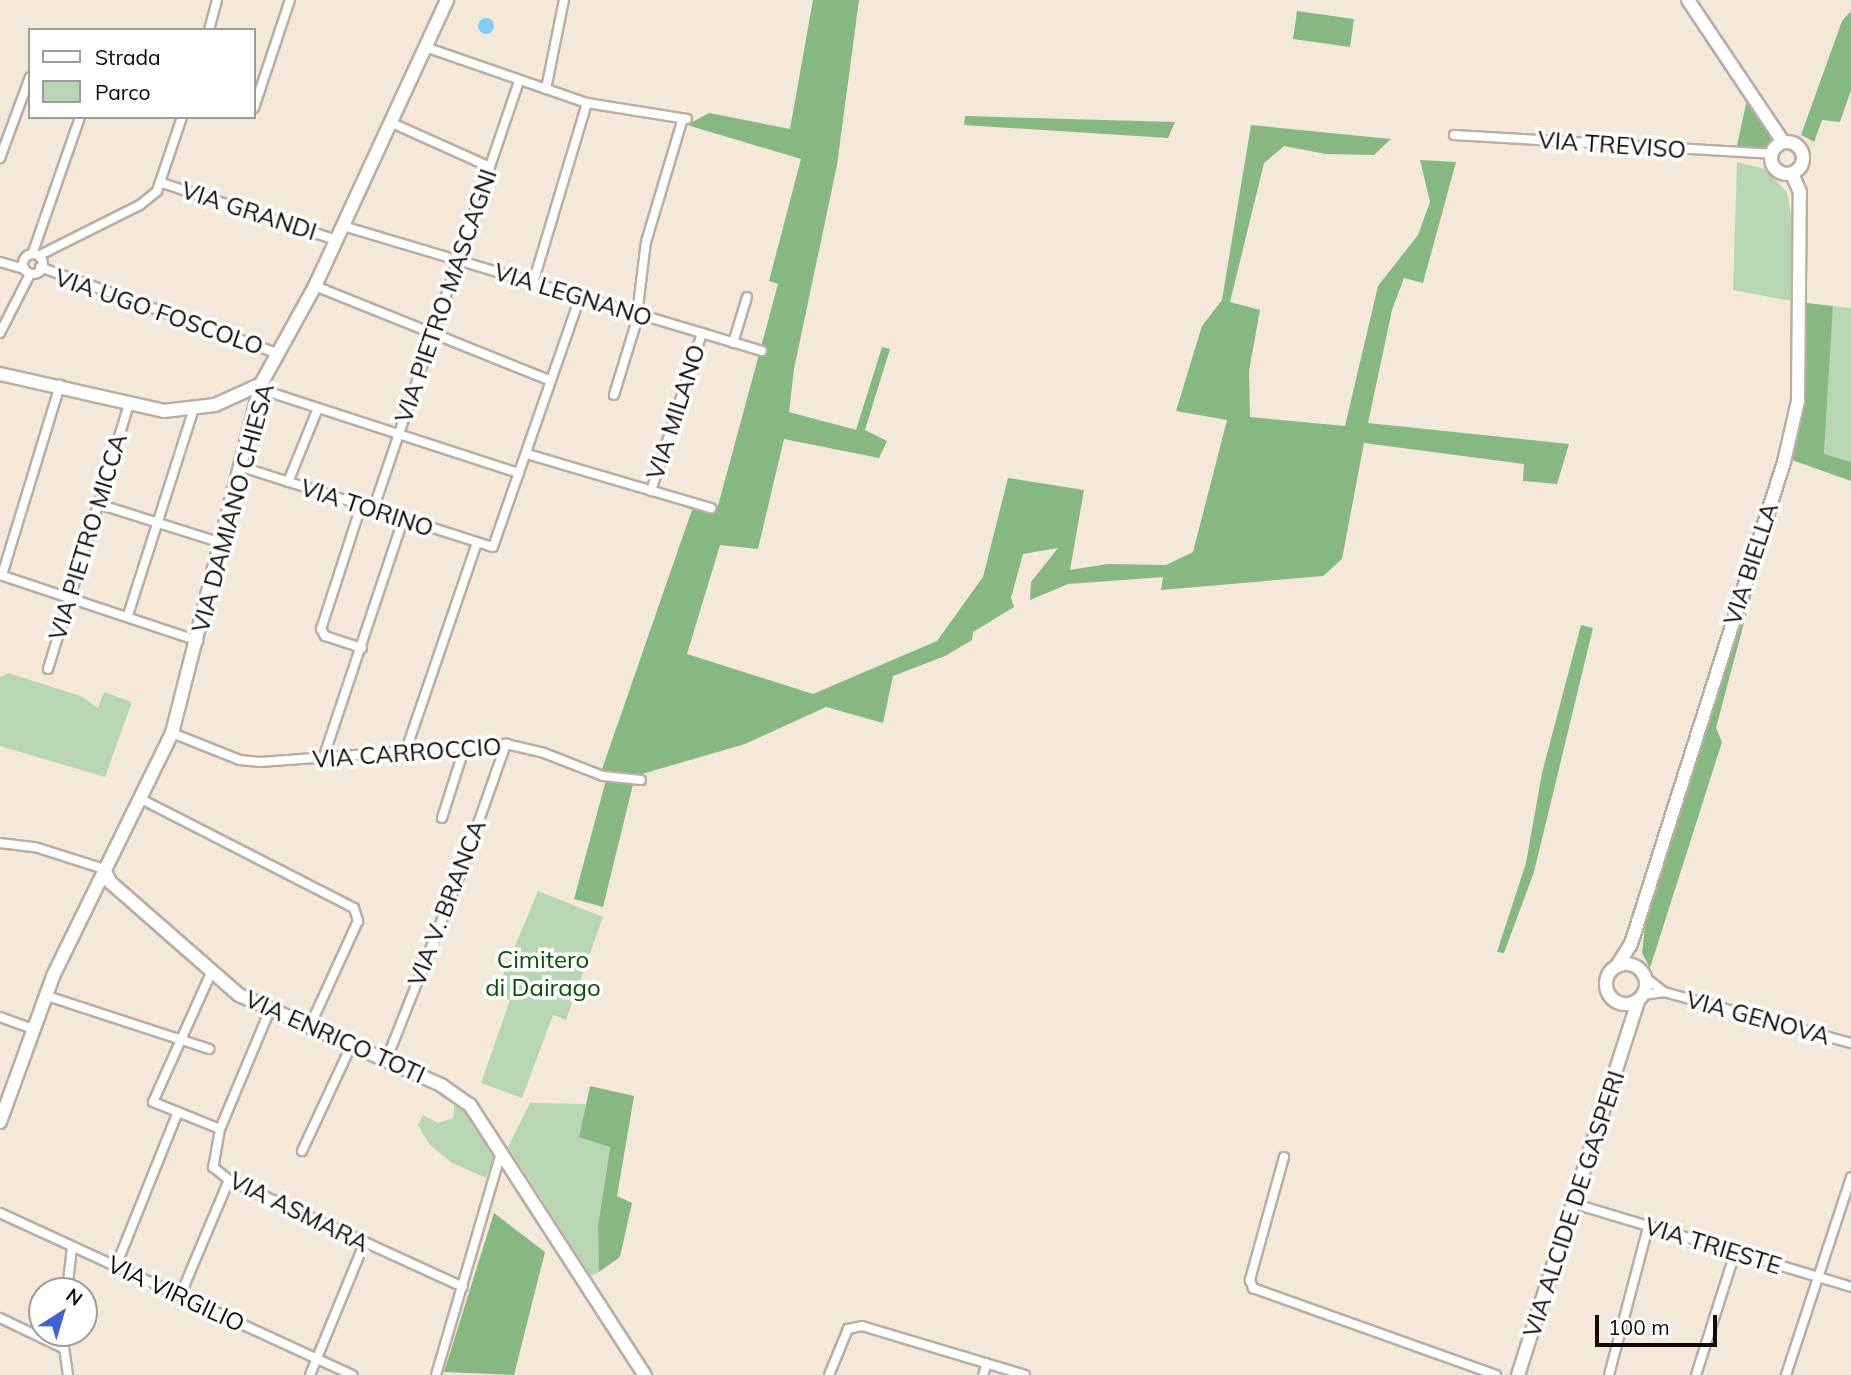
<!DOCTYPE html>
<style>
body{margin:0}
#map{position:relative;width:1851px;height:1375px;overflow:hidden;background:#f4e8db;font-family:Mulish,sans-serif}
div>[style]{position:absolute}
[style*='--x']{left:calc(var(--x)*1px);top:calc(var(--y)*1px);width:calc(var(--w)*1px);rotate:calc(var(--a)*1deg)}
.green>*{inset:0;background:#b8d6b4}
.forest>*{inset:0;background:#87b881}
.water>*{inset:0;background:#80cef4}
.round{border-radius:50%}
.roads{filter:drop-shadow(2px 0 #baaea2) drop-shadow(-2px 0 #baaea2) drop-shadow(0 2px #baaea2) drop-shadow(0 -2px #baaea2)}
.street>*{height:8px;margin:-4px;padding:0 4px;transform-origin:4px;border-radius:4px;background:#fff}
.street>.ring{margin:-4px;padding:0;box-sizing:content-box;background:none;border:8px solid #fff;border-radius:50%}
.secondary>*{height:12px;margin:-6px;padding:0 6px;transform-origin:6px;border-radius:6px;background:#fff}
.secondary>.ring{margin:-6px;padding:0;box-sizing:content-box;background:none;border:12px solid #fff;border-radius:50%}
span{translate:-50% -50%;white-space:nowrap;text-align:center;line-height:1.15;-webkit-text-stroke:7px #fff;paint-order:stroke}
.street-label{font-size:24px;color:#0f0b07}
.park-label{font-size:24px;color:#0a5105}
.legend{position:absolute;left:28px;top:28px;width:228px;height:91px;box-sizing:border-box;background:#fff;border:2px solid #9f9d9c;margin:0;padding:9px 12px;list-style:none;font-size:21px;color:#0f0b07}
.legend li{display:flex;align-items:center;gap:14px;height:35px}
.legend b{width:35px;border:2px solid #9f9d9c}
.north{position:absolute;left:28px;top:1277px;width:70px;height:70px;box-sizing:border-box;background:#fff;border:2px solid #9f9d9c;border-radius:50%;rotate:37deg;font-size:19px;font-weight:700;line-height:28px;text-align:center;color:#0f0b07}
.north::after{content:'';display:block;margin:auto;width:24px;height:32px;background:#3e61d3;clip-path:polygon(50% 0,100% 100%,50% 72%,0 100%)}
.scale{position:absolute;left:1595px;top:1315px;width:122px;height:32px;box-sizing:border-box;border:4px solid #0f0b07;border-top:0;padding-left:9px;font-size:21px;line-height:24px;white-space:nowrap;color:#0f0b07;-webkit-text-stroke:5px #fff;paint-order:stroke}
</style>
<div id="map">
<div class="green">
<i style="clip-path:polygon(1737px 162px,1764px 169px,1787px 192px,1792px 221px,1791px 301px,1733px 290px)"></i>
<i style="clip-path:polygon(1833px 306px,1851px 308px,1851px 462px,1824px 455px)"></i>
<i style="clip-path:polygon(8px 673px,81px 696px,98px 708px,104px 692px,132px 702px,105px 777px,0 746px,0 677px)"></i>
<i style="clip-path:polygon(538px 891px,603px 917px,566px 1020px,553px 1015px,522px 1098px,481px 1083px,510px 1000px,495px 994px)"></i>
<i style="clip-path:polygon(455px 1100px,468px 1110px,497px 1152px,486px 1178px,452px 1163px,429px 1144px,418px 1125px,423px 1115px,438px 1123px,453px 1118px)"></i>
<i style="clip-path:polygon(530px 1103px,586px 1104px,580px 1136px,610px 1146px,598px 1226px,599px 1272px,591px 1276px,508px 1147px)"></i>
</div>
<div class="forest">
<i style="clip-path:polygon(813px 0,859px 0,837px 165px,794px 369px,789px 412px,856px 430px,882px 347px,890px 349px,865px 430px,887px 441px,879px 458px,784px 439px,758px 549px,720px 545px,687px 654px,813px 694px,937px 641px,983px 577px,1008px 478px,1084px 490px,1070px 570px,1108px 564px,1166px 565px,1193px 552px,1227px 420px,1176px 411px,1202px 326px,1222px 300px,1251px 125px,1391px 139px,1374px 155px,1326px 154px,1284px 146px,1264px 163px,1230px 302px,1260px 310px,1249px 371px,1250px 417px,1345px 426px,1378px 286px,1418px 235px,1430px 202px,1420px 160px,1456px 162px,1423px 283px,1404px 278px,1392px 310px,1368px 423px,1569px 444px,1557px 484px,1523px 481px,1524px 464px,1364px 443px,1342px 559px,1323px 576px,1161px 590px,1163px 577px,1068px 584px,1030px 600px,1031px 582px,1058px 548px,1023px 554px,1011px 598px,1014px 607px,973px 632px,972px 640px,945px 656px,893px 676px,883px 723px,826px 707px,745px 744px,635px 776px,603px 907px,574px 899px,606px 780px,601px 772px,693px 507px,718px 506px,778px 284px,769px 281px,801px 159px,687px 125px,709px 113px,790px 129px)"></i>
<i style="clip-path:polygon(1297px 11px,1354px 19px,1350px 47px,1293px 39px)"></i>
<i style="clip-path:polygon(1851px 11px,1851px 90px,1840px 122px,1822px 120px,1814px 142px,1801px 135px,1842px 21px)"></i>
<i style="clip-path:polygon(1748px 95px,1773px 137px,1762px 151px,1736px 150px)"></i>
<i style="clip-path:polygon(965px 116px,1175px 122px,1168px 138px,964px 125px)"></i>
<i style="clip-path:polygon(1806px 303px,1833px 306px,1824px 454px,1851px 462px,1851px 481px,1792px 460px,1802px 401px)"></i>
<i style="clip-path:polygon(1763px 551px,1716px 728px,1722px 742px,1650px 968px,1642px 953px,1646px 918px)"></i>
<i style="clip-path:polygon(1581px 625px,1593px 628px,1534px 872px,1504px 953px,1497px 952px,1526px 863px,1542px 773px)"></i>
<i style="clip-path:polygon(590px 1086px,634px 1096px,617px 1196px,632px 1203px,620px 1257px,599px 1272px,598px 1226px,610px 1147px,579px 1137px)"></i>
<i style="clip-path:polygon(494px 1213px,545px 1252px,514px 1375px,444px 1372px)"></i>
</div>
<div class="water">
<i class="round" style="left:478px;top:18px;width:16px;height:16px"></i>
</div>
<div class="roads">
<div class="street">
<i style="--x:209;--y:30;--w:31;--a:-75"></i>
<i style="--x:428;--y:48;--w:168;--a:19.1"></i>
<i style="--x:587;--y:103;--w:101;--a:9.1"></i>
<i style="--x:546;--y:89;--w:91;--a:-78.6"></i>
<i style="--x:254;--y:108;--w:114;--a:-71.6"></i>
<i style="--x:392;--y:123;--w:107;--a:24.2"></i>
<i style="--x:1454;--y:135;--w:318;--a:3.4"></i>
<i style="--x:0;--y:158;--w:86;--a:-69.7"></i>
<i style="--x:162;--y:183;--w:183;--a:18.1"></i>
<i style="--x:343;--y:226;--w:437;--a:16.6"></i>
<i style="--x:33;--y:252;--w:143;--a:-70.8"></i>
<i class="ring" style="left:23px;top:254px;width:12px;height:12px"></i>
<i style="--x:40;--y:255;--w:112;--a:-26.6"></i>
<i style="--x:140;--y:205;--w:22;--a:-39"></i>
<i style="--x:157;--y:191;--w:78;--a:-71.3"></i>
<i style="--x:0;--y:262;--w:25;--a:16"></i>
<i style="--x:40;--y:267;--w:254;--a:20"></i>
<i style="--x:533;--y:283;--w:188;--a:-73.3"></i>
<i style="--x:315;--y:286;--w:254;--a:21.9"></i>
<i style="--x:0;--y:333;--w:64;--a:-63"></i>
<i style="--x:733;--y:343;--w:48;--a:-73.1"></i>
<i style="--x:261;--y:384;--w:11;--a:45"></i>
<i style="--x:269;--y:392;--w:263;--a:18"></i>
<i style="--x:614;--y:395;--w:75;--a:-73"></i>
<i style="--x:636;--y:323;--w:82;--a:-83"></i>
<i style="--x:646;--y:242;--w:129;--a:-73.4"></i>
<i style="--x:527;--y:454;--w:192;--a:16.4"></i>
<i style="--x:242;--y:467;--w:263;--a:17.7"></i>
<i style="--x:493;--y:547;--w:265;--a:-70.8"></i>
<i style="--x:288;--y:482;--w:80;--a:-67.9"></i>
<i style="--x:651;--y:491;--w:166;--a:-72.1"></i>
<i style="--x:98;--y:504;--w:130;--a:17.5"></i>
<i style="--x:361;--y:506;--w:129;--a:108"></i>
<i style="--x:321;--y:629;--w:8;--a:60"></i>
<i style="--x:325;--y:636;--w:39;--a:18"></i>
<i style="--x:373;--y:510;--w:453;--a:-71.2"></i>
<i style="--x:0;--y:575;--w:209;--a:18.4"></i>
<i style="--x:2;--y:575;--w:199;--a:-73"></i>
<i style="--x:128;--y:615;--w:214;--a:-72.3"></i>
<i style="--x:48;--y:669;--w:277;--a:-73"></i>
<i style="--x:172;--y:733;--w:73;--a:21.7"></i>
<i style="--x:240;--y:760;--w:20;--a:6"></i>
<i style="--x:260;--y:762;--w:247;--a:-4.2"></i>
<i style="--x:506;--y:744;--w:39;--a:13"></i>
<i style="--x:544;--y:753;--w:63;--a:21.3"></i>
<i style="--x:603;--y:776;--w:38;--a:6"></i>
<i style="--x:405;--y:753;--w:222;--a:-71.1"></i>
<i style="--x:323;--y:759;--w:252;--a:-71.5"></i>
<i style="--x:141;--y:799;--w:239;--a:27.1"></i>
<i style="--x:354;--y:908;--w:14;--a:73"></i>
<i style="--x:358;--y:921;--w:118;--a:114.6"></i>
<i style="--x:442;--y:818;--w:72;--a:-72.3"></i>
<i style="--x:0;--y:843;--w:35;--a:7"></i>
<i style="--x:35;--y:847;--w:72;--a:17.7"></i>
<i style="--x:211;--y:973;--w:141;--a:114.2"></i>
<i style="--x:153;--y:1102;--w:72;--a:21.9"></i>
<i style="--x:1646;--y:978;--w:23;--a:38"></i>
<i style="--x:1664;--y:992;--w:194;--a:15.3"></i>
<i style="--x:44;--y:995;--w:174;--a:18.1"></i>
<i style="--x:1643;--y:995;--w:21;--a:-8"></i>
<i style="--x:269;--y:1012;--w:127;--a:112.7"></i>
<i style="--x:220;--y:1129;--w:39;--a:100"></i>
<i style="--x:213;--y:1167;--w:21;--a:39"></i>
<i style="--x:229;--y:1180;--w:257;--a:24.6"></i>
<i style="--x:0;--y:1017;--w:32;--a:20"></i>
<i style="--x:386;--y:1061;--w:206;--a:-68.4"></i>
<i style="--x:462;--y:869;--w:133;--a:-70.6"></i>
<i style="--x:302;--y:1151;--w:116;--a:-65"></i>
<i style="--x:1284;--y:1157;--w:128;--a:105.5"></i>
<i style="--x:1250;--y:1280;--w:9;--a:69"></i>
<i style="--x:1253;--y:1288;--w:258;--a:19.7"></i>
<i style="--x:1575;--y:1204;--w:288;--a:16.7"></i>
<i style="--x:0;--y:1213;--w:388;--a:24.7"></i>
<i style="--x:116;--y:1266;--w:166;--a:-68.1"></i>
<i style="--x:67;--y:1291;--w:44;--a:-83.5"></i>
<i style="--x:180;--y:1296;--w:126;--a:-67.1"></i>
<i style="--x:0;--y:1318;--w:70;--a:25.5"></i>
<i style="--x:62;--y:1333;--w:42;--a:81.9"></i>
<i style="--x:310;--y:1375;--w:142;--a:-67.6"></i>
<i style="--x:436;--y:1375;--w:231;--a:-73.7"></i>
<i style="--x:829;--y:1375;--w:50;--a:-67.6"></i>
<i style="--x:848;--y:1329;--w:14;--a:-12"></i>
<i style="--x:862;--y:1326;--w:170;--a:16.7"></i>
<i style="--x:983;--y:1375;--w:12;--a:-70"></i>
<i style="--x:1609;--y:1375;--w:153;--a:-75.2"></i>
<i style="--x:1696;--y:1375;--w:128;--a:-72.3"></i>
<i style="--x:1786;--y:1375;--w:208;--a:-71.8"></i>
</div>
<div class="secondary">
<i style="--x:1688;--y:0;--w:171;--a:56.2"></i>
<i class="ring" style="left:1771px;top:142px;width:20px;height:20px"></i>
<i style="--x:0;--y:374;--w:168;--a:12.7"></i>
<i style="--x:164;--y:411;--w:51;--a:-6.7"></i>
<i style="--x:215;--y:405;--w:51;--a:-24.5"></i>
<i style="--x:104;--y:869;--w:14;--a:65"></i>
<i style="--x:110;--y:882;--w:171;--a:41.2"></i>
<i style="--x:239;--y:995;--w:221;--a:24"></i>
<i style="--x:441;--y:1085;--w:35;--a:35"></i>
<i style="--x:470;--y:1105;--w:322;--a:57.1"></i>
<i class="ring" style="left:1606px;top:964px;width:28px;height:28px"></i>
<i style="--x:1617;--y:966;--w:26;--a:-58"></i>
<i style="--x:1631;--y:944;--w:506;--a:-72.39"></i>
<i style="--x:1784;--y:462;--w:63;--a:-77.1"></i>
<i style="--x:1798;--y:401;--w:209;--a:-89.5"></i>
<i style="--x:1800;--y:192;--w:20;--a:-114"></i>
<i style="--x:0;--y:1122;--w:155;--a:-70"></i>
<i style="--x:53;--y:976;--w:271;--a:-63.9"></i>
<i style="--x:172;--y:733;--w:360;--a:-75.7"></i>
<i style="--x:261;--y:384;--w:112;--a:-61.1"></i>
<i style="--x:315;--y:286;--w:315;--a:-65.2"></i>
<i style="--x:1518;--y:1375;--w:393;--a:-72.2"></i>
</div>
</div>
<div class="street-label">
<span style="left:1612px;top:145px;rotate:4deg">VIA TREVISO</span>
<span style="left:249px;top:211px;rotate:18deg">VIA GRANDI</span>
<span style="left:573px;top:295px;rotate:17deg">VIA LEGNANO</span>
<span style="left:446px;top:296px;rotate:-71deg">VIA PIETRO MASCAGNI</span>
<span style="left:159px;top:312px;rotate:19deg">VIA UGO FOSCOLO</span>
<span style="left:676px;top:412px;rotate:-72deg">VIA MILANO</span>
<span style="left:233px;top:508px;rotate:-75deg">VIA DAMIANO CHIESA</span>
<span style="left:367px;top:508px;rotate:18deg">VIA TORINO</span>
<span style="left:88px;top:537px;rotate:-73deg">VIA PIETRO MICCA</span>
<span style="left:1751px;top:564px;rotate:-72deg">VIA BIELLA</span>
<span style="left:407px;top:753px;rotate:-4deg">VIA CARROCCIO</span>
<span style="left:447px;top:903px;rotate:-69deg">VIA V. BRANCA</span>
<span style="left:1758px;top:1018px;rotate:15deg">VIA GENOVA</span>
<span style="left:335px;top:1037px;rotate:24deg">VIA ENRICO TOTI</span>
<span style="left:1574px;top:1204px;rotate:-72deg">VIA ALCIDE DE GASPERI</span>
<span style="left:299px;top:1212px;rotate:26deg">VIA ASMARA</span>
<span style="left:1713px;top:1246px;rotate:17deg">VIA TRIESTE</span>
<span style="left:176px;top:1294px;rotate:25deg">VIA VIRGILIO</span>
</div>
<div class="park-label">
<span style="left:543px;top:974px">Cimitero<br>di Dairago</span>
</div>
<ul class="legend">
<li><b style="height:9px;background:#fff"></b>Strada</li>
<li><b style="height:19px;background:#b8d6b4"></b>Parco</li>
</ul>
<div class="north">N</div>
<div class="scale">100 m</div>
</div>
